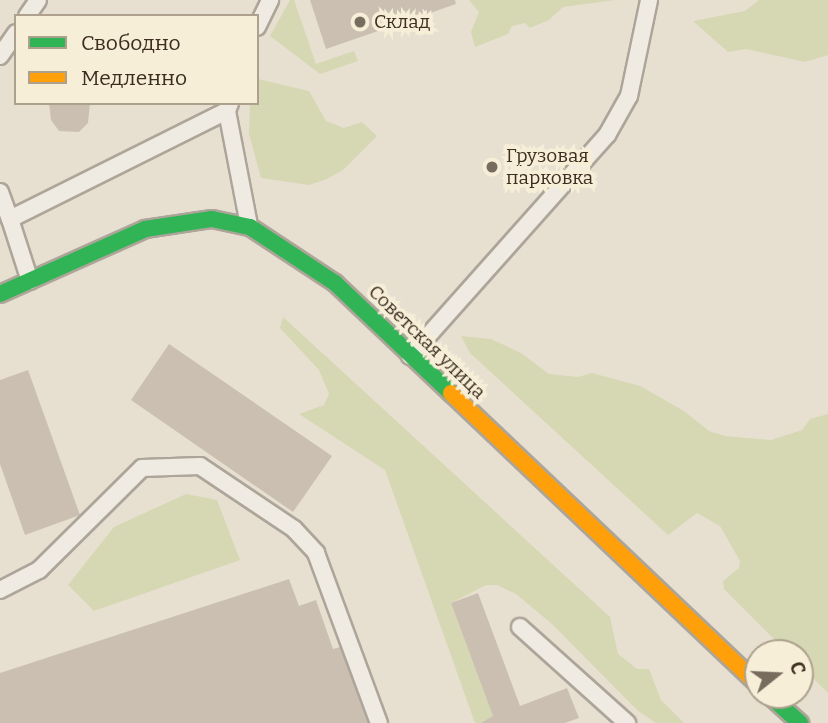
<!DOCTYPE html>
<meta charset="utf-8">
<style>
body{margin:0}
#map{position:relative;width:828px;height:723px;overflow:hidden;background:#e7e0d1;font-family:Bitter,serif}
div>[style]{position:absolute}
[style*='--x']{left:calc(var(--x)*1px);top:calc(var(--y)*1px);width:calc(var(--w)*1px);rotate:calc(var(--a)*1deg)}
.green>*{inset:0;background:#d6d7b3}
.building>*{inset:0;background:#cbbfb2}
.roads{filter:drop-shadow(2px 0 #ada599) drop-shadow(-2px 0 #ada599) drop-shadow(0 2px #ada599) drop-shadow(0 -2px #ada599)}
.lane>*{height:16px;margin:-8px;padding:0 8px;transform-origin:8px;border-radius:8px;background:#efebe3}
.fast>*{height:16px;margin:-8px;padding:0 8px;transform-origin:8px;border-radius:8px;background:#30b455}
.slow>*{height:16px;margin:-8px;padding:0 8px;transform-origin:8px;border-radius:8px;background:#ff9f0a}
.dots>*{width:19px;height:19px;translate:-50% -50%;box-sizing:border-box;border:4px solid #f7eed8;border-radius:50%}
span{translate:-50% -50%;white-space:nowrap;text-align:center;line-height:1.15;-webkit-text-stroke:7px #f7eed8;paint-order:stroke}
.poi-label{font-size:19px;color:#3d2e20}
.left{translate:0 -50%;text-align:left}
.street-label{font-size:19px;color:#3d2e20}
.legend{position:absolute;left:14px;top:14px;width:245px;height:91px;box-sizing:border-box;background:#f7eed8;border:2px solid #ada18e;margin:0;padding:9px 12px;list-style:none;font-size:21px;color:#3d2e20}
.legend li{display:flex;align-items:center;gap:14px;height:35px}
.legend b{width:35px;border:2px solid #ada18e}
.north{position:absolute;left:744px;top:639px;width:70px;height:70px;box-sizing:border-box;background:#f7eed8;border:2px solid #ada18e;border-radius:50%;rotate:72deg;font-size:19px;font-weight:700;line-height:28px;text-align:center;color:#3d2e20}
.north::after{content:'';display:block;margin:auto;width:24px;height:32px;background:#786c5e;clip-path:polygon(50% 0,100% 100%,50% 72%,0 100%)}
</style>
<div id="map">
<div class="green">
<i style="clip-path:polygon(290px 0,294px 0,316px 64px,354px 51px,358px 61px,320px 74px,270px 36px)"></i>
<i style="clip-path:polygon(469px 0,615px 0,563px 7px,549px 20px,530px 28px,525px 23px,512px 26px,508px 34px,475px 47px,471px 32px,479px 12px)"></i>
<i style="clip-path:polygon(759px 0,828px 0,828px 55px,805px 62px,746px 49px,728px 52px,693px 21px,745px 11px)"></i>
<i style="clip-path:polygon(258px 79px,309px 91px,326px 121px,344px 128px,362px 122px,377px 136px,343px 170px,327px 179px,309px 185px,261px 178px,249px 134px,250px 103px,257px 103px)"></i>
<i style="clip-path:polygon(283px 317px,610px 617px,618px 654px,637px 669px,649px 669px,661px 700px,684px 723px,656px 723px,637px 710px,552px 624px,516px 594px,497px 585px,486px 585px,451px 603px,496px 723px,475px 723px,385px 470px,299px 414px,324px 405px,329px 394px,319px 370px,280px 328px)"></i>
<i style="clip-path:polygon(461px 336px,491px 339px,521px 353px,549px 374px,578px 377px,592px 373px,640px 386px,684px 411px,709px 431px,725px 436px,771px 440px,802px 430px,810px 419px,828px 414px,828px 693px,800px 665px,800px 653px,788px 653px,724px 589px,723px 581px,739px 568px,740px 561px,720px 526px,697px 513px,668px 535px,470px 353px)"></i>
<i style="clip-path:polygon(186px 494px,217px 500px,240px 560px,94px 611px,68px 585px,114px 527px)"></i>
</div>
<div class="building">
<i style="clip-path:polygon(310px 0,455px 0,456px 4px,326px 49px)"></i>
<i style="clip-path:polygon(49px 103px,90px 103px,88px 123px,79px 132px,59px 131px,51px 120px)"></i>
<i style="clip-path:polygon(169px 344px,332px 456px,293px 512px,131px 400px)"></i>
<i style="clip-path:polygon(28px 370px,80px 515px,25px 535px,0 464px,0 380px)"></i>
<i style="clip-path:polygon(289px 579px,299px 606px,316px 600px,333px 649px,340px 647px,368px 723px,0 723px,0 673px)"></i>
<i style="clip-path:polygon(478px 593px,520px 706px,567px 688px,579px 718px,565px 723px,481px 723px,493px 716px,451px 603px)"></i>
</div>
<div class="roads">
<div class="lane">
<i style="--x:27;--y:16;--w:19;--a:-55"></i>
<i style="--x:257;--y:27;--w:30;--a:-64"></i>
<i style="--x:0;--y:56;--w:28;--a:-55"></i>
<i style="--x:227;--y:111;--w:116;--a:79.1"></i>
<i style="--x:0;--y:192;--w:29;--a:70"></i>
<i style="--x:30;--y:281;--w:65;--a:-107.9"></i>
<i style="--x:10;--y:219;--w:242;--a:-26.5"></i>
<i style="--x:227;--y:111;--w:9;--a:-69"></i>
<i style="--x:410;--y:356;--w:296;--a:-48.3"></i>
<i style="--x:607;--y:135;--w:45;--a:-60.6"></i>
<i style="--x:629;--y:96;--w:98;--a:-78.2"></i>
<i style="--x:0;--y:590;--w:44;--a:-27.1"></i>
<i style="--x:39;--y:570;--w:145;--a:-44.7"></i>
<i style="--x:142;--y:468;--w:58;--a:-2"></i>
<i style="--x:200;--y:466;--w:113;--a:33.8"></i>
<i style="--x:294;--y:529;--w:33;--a:47"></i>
<i style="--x:316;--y:553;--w:181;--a:69.7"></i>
<i style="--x:520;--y:627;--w:144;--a:41.9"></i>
</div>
<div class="fast">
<i style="--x:0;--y:294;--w:159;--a:-24.1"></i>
<i style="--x:145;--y:229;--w:68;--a:-8.5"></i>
<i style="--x:212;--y:219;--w:39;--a:12"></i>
<i style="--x:250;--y:227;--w:102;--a:33.4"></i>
<i style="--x:335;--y:283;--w:160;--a:43.5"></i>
<i style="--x:769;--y:695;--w:42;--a:42.1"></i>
</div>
<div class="slow">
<i style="--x:451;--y:393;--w:423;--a:43.5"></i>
</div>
</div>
<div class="dots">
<i style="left:360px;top:22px;background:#786c5e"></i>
<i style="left:492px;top:167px;background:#786c5e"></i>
</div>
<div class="poi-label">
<span class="left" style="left:374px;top:22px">Склад</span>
<span class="left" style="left:506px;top:167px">Грузовая<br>парковка</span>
</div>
<div class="street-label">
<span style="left:427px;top:342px;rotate:44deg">Советская улица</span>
</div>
<ul class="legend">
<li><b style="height:9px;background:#30b455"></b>Свободно</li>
<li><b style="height:9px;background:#ff9f0a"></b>Медленно</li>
</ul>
<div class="north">С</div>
</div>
